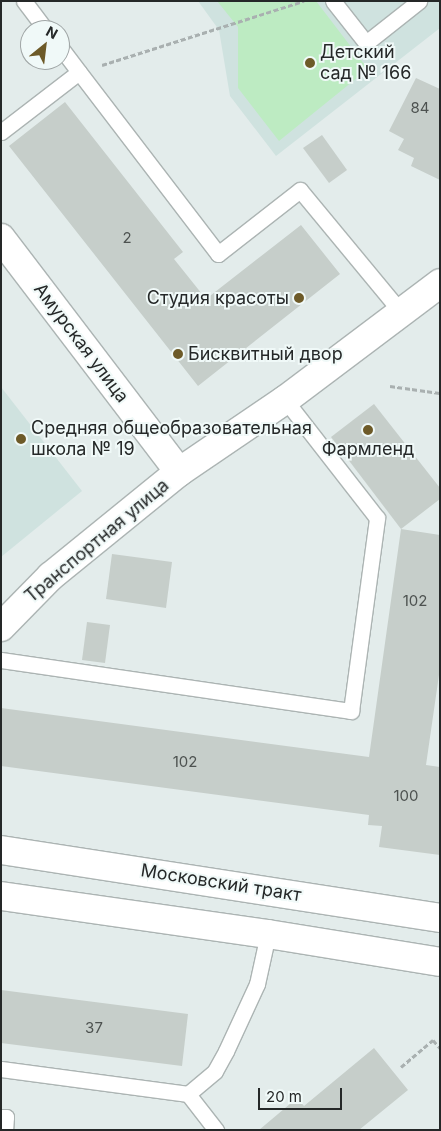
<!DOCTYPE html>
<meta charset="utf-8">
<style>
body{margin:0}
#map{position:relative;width:441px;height:1131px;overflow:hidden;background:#e3eceb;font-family:Inter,sans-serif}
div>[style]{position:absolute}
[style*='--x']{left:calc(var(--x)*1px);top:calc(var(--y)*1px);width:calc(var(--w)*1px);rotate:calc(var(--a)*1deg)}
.built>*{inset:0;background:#cfe2df}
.green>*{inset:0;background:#bdebc2}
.building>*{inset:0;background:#c6ceca}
.path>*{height:3px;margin-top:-1.5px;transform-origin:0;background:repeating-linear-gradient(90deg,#a9b0b0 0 5px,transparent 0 7.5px)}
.roads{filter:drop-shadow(1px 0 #acb4b3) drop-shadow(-1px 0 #acb4b3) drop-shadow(0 1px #acb4b3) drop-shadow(0 -1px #acb4b3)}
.service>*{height:15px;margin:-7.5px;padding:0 7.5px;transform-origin:7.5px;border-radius:7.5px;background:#fff}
.minor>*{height:28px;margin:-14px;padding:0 14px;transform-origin:14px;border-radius:14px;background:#fff}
.primary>*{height:28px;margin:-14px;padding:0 14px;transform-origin:14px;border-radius:14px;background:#fff}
.dots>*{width:14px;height:14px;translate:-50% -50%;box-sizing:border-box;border:2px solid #f0f9f8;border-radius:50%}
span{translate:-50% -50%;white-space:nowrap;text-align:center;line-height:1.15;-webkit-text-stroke:4px #f0f9f8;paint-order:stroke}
.number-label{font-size:15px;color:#4d5250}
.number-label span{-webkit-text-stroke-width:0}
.poi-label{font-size:18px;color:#252828}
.left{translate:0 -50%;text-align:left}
.right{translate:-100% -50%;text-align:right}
.street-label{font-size:18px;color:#252828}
.frame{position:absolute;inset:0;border:2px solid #252828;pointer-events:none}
.north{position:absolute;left:20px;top:20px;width:50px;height:50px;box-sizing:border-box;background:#f0f9f8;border:1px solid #9fa5a5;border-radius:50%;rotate:29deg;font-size:14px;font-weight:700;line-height:20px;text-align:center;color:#252828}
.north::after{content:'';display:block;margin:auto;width:18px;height:22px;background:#6d5a28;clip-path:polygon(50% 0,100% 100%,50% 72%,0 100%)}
.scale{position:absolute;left:258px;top:1088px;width:84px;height:22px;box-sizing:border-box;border:2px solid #252828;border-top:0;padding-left:6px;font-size:15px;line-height:18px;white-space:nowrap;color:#252828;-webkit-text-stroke:4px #f0f9f8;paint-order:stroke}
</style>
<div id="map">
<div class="built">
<i style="clip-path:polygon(198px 1px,440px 1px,440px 28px,276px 156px,230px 96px,219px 30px)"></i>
<i style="clip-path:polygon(1px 387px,82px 491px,1px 557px)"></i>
</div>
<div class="green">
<i style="clip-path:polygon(217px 1px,316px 1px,368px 69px,279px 141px,238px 88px,238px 27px)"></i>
</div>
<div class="building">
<i style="clip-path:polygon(416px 78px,440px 89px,440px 180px,411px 166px,414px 158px,398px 150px,404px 139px,389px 131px)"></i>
<i style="clip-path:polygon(65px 102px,183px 252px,174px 259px,206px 299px,301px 225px,340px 274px,198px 386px,9px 146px)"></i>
<i style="clip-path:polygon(322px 135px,347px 170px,329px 183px,303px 148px)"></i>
<i style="clip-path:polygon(374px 404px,440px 488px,440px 499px,401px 529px,331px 437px)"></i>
<i style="clip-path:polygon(401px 529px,440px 535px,440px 668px,426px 765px,440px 767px,440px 855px,379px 847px,382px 826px,368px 825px,369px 815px,1px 766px,1px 708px,369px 757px)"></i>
<i style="clip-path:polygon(112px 554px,172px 562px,166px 608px,106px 599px)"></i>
<i style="clip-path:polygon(87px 622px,110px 625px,105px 663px,82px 660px)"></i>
<i style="clip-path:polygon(1px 990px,188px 1014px,182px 1066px,1px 1043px)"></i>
<i style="clip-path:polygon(374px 1048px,408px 1090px,359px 1130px,259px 1130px,297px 1098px,304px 1106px)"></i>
</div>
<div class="path">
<i style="--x:102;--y:65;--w:212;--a:-17.6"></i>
<i style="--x:390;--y:386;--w:50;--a:8"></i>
<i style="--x:401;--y:1067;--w:42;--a:-40.2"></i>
<i style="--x:433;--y:1040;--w:11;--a:49"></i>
</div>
<div class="roads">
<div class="service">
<i style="--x:24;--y:1;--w:36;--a:53"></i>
<i style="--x:333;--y:1;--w:53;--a:51.8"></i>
<i style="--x:366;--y:43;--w:68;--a:-38.4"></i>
<i style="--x:79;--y:72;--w:229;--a:52.6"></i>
<i style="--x:218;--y:254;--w:104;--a:-38"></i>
<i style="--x:300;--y:190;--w:158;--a:50.4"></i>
<i style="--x:1;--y:132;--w:98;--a:-37.6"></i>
<i style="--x:79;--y:72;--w:31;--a:-127"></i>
<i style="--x:1;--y:660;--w:354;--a:8.3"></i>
<i style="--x:351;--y:711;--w:195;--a:-82.3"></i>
<i style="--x:377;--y:518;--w:150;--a:-127.9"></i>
<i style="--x:1;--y:1069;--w:189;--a:7.6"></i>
<i style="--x:188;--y:1094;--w:35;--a:-40"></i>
<i style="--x:215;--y:1071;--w:23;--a:-61"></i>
<i style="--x:226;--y:1051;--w:74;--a:-65.2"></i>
<i style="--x:257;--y:984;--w:51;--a:-77.6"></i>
<i style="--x:188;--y:1094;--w:46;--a:52.1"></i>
<i style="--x:1;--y:1117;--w:5;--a:0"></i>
<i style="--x:6;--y:1117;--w:13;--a:94"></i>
</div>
<div class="minor">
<i style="--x:1;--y:238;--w:294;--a:52.7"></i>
<i style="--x:1;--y:627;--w:71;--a:-45.6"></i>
<i style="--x:51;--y:576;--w:165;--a:-39.1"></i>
<i style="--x:179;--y:472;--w:128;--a:-34.2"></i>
<i style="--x:285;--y:400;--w:194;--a:-37"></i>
</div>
<div class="primary">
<i style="--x:1;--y:850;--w:444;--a:8.8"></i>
<i style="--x:1;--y:896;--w:270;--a:8.1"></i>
<i style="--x:268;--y:934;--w:174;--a:9.2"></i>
</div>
</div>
<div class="dots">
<i style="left:310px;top:63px;background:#6d5a28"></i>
<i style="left:299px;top:298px;background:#6d5a28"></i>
<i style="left:178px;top:354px;background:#6d5a28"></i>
<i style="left:368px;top:430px;background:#6d5a28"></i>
<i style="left:21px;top:439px;background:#6d5a28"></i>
</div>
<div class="number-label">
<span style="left:420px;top:108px">84</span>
<span style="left:127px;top:238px">2</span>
<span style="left:415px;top:601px">102</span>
<span style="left:185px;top:762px">102</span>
<span style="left:406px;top:796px">100</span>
<span style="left:94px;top:1028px">37</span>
</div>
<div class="poi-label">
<span class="left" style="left:320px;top:63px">Детский<br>сад № 166</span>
<span class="right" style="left:289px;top:298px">Студия красоты</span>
<span class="left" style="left:188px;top:354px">Бисквитный двор</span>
<span class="left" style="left:31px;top:439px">Средняя общеобразовательная<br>школа № 19</span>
<span style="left:368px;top:449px">Фармленд</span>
</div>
<div class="street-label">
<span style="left:81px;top:343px;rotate:53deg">Амурская улица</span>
<span style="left:97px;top:541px;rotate:-40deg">Транспортная улица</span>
<span style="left:221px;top:883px;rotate:9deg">Московский тракт</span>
</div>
<div class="frame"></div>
<div class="north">N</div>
<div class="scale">20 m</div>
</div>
